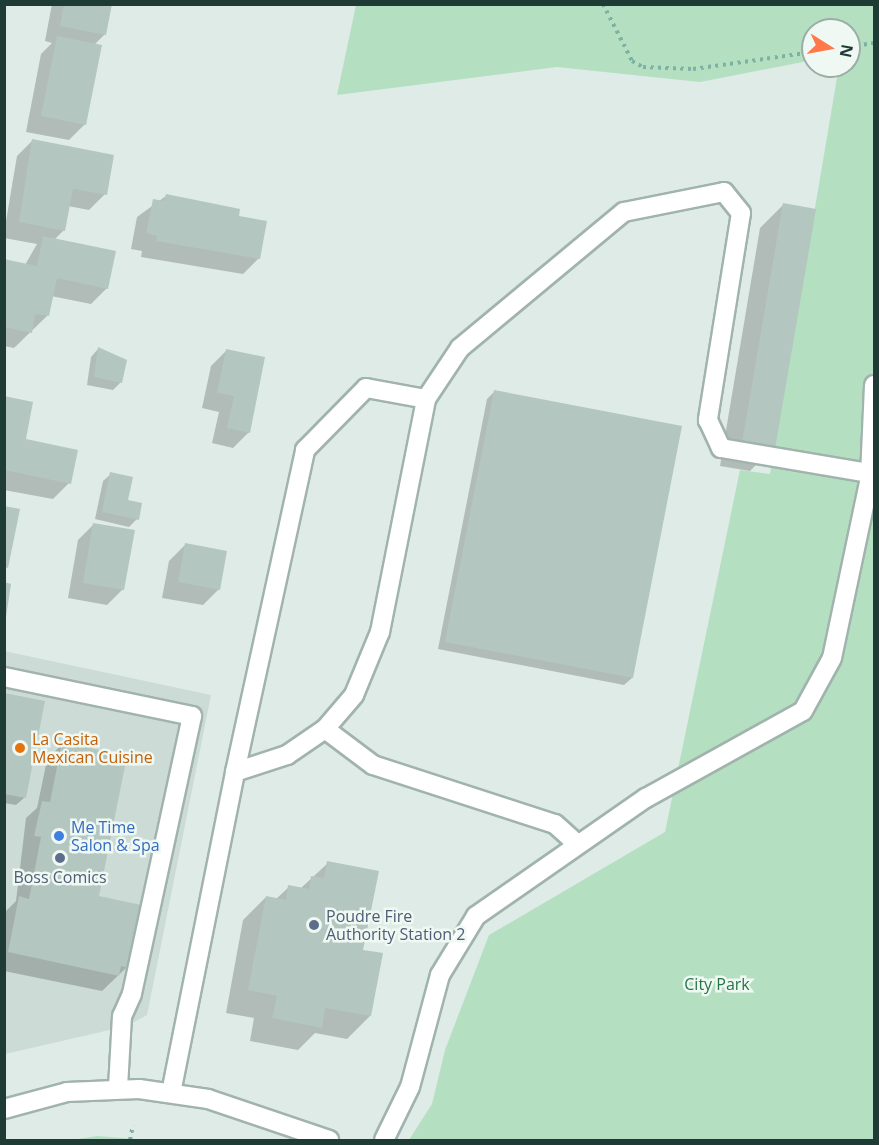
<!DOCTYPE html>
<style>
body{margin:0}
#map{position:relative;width:879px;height:1145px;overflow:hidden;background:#deebe6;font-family:"Open Sans",sans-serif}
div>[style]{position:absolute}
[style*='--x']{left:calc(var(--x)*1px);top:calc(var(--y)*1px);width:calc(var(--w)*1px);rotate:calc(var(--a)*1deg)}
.built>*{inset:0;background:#ccdbd5}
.green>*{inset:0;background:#b5dfc1}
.shadow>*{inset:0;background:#0003}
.building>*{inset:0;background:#b3c6bf}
.path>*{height:4px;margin-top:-2px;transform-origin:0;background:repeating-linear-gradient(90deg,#7cb2a2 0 3px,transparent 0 7.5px)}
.roads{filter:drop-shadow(2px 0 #a1b3ad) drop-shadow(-2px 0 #a1b3ad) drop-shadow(0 2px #a1b3ad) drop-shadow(0 -2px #a1b3ad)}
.minor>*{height:18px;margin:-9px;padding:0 9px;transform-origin:9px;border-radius:9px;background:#fff}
.dots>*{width:16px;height:16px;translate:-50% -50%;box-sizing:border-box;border:3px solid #eff8f3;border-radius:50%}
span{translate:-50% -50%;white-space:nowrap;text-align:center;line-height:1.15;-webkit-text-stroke:5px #eff8f3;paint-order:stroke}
.food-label{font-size:16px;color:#c56008}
.left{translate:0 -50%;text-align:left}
.shop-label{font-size:16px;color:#366cbe}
.service-label{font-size:16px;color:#4e5e75}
.park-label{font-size:16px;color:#257646}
.frame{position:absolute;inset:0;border:6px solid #1e3c35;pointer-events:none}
.north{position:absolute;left:801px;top:18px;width:60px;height:60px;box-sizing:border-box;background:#eff8f3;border:2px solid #9bada7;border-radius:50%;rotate:101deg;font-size:16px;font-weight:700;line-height:24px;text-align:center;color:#1e3c35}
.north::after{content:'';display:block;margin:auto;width:21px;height:27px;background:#fe7849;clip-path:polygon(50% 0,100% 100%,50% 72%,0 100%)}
</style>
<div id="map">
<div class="built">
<i style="clip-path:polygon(4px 651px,211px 695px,147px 1015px,127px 1026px,5px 1054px)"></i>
</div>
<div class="green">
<i style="clip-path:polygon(356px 5px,874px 5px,874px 1140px,409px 1140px,432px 1104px,445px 1050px,489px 935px,665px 832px,740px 470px,770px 474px,839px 66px,849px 66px,849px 30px,813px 30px,813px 60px,700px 82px,557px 67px,337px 95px)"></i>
<i style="clip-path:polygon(97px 1136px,146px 1140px,72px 1140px)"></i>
</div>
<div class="shadow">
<i style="clip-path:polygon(52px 4px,111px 4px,105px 34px,94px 45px,85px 124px,69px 140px,26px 132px,41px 54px,52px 43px,45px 41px)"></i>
<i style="clip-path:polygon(33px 140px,105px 194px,89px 210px,68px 206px,64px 230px,54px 240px,107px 288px,91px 304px,51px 296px,47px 316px,14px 348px,4px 346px,4px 261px,25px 265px,37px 244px,4px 238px,4px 233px,17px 156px)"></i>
<i style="clip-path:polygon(166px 196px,237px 217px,259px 258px,243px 274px,141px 257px,142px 251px,131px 249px,137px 217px)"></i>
<i style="clip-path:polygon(783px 205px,773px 448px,750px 471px,720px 466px,760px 228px)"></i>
<i style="clip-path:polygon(98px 349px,121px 382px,113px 390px,87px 385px,91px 357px)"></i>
<i style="clip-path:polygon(227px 350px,249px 432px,233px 448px,212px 443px,219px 412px,202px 408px,211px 366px)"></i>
<i style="clip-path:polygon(495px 391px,632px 678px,624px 685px,438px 649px,487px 399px)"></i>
<i style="clip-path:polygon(4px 398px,24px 440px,69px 483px,53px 499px,4px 490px)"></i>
<i style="clip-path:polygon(111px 474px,137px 519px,129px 527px,95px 519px,103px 481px)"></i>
<i style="clip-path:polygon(94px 524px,123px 589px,107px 605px,68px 598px,78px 540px)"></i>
<i style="clip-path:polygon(185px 545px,219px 589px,203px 605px,162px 598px,169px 561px)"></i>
<i style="clip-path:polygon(4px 694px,24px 798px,16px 805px,4px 803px)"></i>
<i style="clip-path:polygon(62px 744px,97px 897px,127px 967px,102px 991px,4px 971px,4px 913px,16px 901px,26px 818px,37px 808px,47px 760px)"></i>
<i style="clip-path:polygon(328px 863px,362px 951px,370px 1016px,347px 1039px,315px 1033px,298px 1050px,250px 1041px,254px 1018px,226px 1013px,243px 920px,266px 897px,276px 899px,289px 887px,300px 889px)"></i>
</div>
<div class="building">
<i style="clip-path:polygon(64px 4px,112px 4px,106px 35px,60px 26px)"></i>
<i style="clip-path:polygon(57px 36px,102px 45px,86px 125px,41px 116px)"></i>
<i style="clip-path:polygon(32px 139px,114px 155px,107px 195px,73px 189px,65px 231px,19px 222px)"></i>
<i style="clip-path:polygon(166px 194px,240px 209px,239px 216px,267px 221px,260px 259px,156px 241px,157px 236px,146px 233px,153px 199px,164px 201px)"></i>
<i style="clip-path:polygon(783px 203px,816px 209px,775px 449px,742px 443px)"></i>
<i style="clip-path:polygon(43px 236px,116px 251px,108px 289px,57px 278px,49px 316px,35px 314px,32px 333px,4px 327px,4px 259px,37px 266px)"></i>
<i style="clip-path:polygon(98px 347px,127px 360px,122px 383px,94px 377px)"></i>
<i style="clip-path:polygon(226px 349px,265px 357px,250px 433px,227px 428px,234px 396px,217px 393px)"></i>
<i style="clip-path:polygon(494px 390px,682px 426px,633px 678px,445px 642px)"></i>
<i style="clip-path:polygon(4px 396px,33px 402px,26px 439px,78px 450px,71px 484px,4px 470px)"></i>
<i style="clip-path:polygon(110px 472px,133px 477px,128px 500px,142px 503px,139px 520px,102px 512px)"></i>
<i style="clip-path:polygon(4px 506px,20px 509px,8px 568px,4px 567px)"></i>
<i style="clip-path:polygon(93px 523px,135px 530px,124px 590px,83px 583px)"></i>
<i style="clip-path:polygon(185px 543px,227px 551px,220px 590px,178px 582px)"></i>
<i style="clip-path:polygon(4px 582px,11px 584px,6px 617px,4px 617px)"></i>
<i style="clip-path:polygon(4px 693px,45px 701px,26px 798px,4px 794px)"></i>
<i style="clip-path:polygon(62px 742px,127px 756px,99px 896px,141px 905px,128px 968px,121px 966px,119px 976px,8px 952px,19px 896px,29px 899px,41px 837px,34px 836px,42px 801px,50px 802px)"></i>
<i style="clip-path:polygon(327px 861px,379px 871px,363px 950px,383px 953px,371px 1016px,325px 1008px,322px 1028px,272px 1018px,277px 996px,248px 990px,266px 896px,286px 900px,288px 885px,309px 889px,311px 876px,324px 878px)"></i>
</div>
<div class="path">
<i style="--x:603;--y:4;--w:64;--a:63"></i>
<i style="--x:632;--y:61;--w:13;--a:29"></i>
<i style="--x:643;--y:67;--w:50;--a:2.3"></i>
<i style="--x:693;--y:69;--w:121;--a:-8.1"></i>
<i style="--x:849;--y:47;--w:25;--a:-9"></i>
<i style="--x:130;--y:1140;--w:15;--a:-79"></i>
</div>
<div class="roads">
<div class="minor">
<i style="--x:4;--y:677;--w:192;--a:11.7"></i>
<i style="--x:192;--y:716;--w:284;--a:102.2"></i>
<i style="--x:132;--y:994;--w:24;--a:114"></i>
<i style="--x:122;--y:1016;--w:72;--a:93.2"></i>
<i style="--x:325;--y:729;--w:45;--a:-49.5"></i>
<i style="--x:354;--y:695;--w:68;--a:-67.6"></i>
<i style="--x:380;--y:632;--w:237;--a:-78.8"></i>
<i style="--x:426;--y:399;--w:61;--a:-56.3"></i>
<i style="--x:460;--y:348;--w:213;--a:-39.7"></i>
<i style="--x:624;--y:212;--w:102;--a:-11.3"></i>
<i style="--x:724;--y:192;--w:27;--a:51"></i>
<i style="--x:741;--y:213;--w:210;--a:99.1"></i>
<i style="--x:708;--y:420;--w:31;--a:65"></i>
<i style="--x:721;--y:448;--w:155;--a:9.6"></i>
<i style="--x:235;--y:772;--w:330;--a:-77.7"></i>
<i style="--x:305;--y:450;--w:87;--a:-45.5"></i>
<i style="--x:366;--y:388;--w:61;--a:10.4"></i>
<i style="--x:171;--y:1093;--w:327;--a:-78.7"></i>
<i style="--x:235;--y:772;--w:55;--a:-18.1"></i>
<i style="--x:287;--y:755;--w:46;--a:-34.4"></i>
<i style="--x:325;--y:729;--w:60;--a:36.9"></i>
<i style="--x:373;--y:765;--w:191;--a:18"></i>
<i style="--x:555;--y:824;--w:28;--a:42"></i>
<i style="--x:4;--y:1109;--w:65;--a:-15.1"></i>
<i style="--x:67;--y:1092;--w:72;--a:-2.4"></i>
<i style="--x:139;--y:1089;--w:70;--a:8.2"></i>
<i style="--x:208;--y:1099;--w:128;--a:18.7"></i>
<i style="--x:384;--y:1140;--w:59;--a:-63.9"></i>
<i style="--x:410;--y:1087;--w:116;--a:-75"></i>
<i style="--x:440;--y:975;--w:69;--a:-58.6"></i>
<i style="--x:476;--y:916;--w:207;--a:-34.8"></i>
<i style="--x:646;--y:798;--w:179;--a:-29"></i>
<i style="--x:803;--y:711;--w:60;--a:-61.3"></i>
<i style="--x:832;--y:658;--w:185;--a:-78.1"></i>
<i style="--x:870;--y:477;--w:92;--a:-87.5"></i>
</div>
</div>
<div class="dots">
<i style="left:20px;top:748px;background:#e8710a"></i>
<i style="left:59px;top:836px;background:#3f7fe0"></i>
<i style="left:60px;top:858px;background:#5c6f8a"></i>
<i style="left:314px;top:925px;background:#5c6f8a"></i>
</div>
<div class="food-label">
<span class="left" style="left:32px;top:748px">La Casita<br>Mexican Cuisine</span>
</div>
<div class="shop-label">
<span class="left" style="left:71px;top:836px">Me Time<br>Salon &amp; Spa</span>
</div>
<div class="service-label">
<span style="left:60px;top:877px">Boss Comics</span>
<span class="left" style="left:326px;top:925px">Poudre Fire<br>Authority Station 2</span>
</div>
<div class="park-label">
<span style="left:717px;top:984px">City Park</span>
</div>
<div class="frame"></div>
<div class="north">N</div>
</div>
